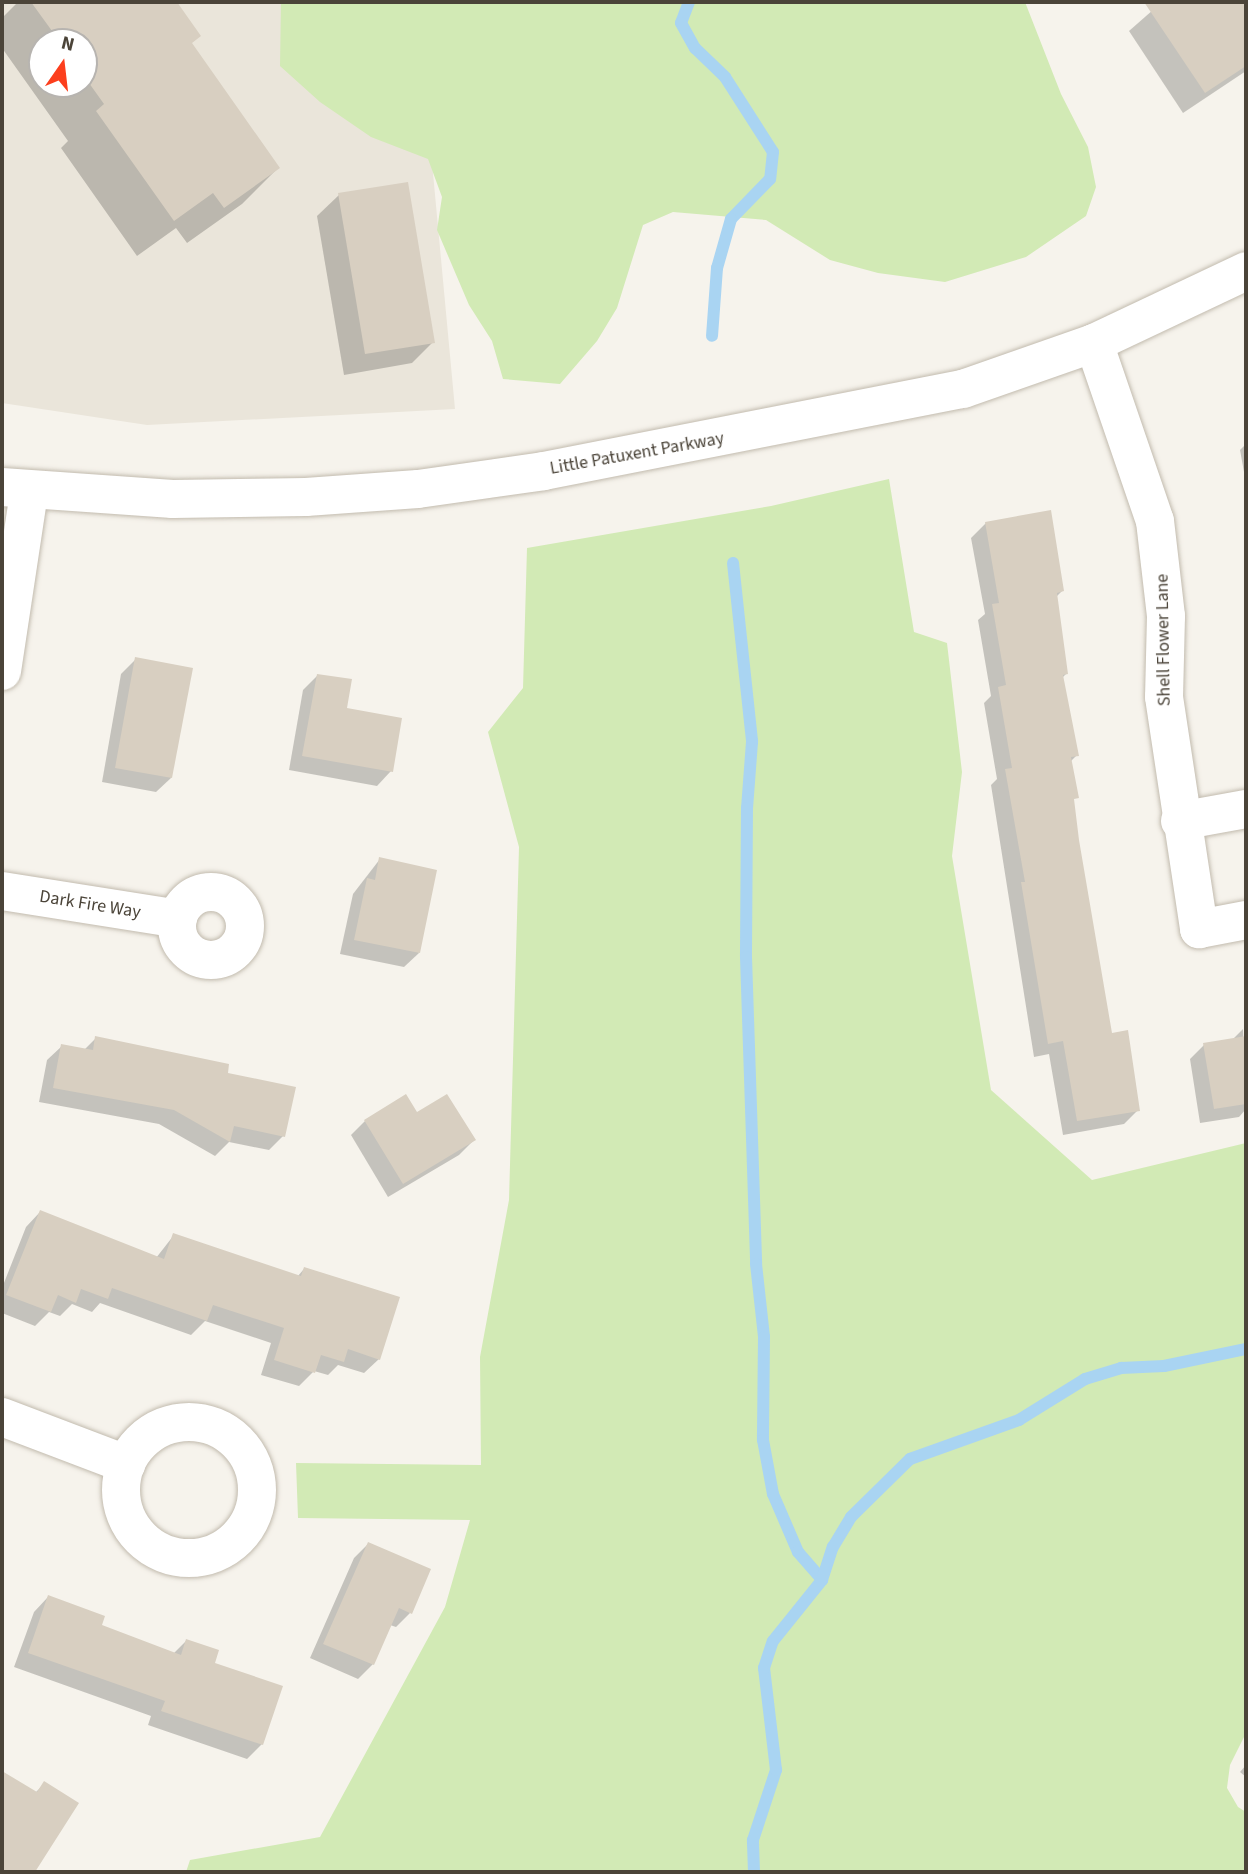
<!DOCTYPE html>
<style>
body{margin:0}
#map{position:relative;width:1248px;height:1874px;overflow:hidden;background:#f6f3ec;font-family:"Source Sans 3",sans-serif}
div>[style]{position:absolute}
.residential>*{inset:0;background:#eae5da}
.green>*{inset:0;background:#d2eab5}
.shadow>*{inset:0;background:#0003}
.stream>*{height:12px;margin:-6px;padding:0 6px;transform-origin:6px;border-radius:6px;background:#a9d4f2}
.building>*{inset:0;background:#d8cfc1}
.roads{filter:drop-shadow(0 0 2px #c2bbae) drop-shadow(0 0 2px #c2bbae)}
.minor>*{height:38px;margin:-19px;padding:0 19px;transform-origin:19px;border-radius:19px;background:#fff}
.minor>.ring{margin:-19px;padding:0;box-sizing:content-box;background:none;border:38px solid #fff;border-radius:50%}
span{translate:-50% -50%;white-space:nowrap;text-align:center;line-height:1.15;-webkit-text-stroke:5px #fff;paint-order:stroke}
.street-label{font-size:18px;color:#4b4439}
.frame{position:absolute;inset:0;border:4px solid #4b4439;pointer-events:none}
.north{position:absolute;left:28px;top:28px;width:70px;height:70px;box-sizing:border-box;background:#fff;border:2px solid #b7b4b0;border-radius:50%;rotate:14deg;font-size:19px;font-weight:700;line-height:28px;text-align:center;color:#4b4439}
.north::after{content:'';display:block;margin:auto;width:24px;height:32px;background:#fc3f1d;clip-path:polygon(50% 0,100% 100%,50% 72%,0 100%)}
</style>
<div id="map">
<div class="residential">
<i style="clip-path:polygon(evenodd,2px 2px,442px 2px,426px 98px,455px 409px,147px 425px,2px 403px,2px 2px,42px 42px,84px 42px,84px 84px,42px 84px,42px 42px)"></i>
</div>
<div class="green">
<i style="clip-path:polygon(281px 2px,1025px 2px,1061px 94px,1088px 147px,1096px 187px,1086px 216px,1026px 257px,945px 282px,878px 273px,830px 260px,766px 220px,673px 212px,643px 225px,617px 308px,597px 341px,560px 384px,503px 379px,492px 341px,469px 305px,437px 230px,442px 197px,428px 159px,371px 137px,320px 102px,280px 66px)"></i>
<i style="clip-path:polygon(889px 479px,914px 632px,947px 643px,962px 772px,952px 856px,991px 1090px,1092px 1180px,1246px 1143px,1246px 1733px,1230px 1765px,1227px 1788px,1238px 1807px,1246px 1812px,1246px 1872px,186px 1872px,190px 1860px,320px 1837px,445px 1607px,470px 1520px,298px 1518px,296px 1463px,481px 1465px,480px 1357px,509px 1200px,519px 847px,488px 732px,523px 688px,527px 548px,771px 506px)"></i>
</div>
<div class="shadow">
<i style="clip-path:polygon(evenodd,18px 2px,175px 2px,199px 36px,190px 44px,278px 168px,242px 204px,187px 243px,176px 228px,137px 256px,61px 148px,68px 141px,2px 48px,2px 18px,18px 2px,42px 42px,84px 42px,84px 84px,42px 84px,42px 42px)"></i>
<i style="clip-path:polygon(1162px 2px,1246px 2px,1246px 71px,1183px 113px,1129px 31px)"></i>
<i style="clip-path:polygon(339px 195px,433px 342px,412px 363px,344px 375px,317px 216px)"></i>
<i style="clip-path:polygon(1246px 444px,1246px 483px,1240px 450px)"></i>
<i style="clip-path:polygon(986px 523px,1062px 591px,1056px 597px,1066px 674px,1062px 678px,1077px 755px,1070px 762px,1077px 840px,1111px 1035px,1138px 1110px,1124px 1124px,1063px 1135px,1049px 1054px,1034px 1057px,991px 785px,997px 779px,984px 703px,991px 696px,978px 620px,985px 614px,971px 538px)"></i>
<i style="clip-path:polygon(136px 659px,171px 778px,156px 792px,102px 782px,121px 674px)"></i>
<i style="clip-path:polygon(318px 675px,391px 771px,377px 786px,289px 770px,303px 690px)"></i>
<i style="clip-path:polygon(380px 859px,419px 953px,404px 967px,340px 954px,353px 894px)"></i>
<i style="clip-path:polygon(1243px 1029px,1246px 1109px,1239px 1117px,1200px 1123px,1190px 1059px,1204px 1045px,1232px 1040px)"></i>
<i style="clip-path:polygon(96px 1038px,227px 1065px,226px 1074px,283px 1136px,269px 1150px,229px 1142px,215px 1156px,159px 1124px,39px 1102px,47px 1060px,62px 1046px,84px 1050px)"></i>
<i style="clip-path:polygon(417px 1114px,474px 1140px,459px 1155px,388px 1197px,351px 1135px,365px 1121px)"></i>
<i style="clip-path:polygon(40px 1212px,156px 1258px,174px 1235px,297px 1277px,304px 1269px,379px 1359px,364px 1373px,338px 1365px,328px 1375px,314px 1371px,299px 1386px,261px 1375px,271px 1343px,205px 1321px,191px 1335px,100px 1303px,92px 1312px,72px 1304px,60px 1316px,49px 1312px,35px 1326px,2px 1313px,2px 1288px,26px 1227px)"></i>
<i style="clip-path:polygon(368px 1544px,410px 1613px,396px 1627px,390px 1625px,373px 1664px,358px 1679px,310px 1658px,354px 1558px)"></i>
<i style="clip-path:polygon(48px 1597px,100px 1626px,173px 1654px,186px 1641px,213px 1664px,262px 1744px,247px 1759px,148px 1725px,151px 1716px,14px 1667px,34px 1612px)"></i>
<i style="clip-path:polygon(1246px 1765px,1246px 1777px,1240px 1772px)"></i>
<i style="clip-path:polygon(8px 1777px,35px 1793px,44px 1784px,77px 1804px,33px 1872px,2px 1872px,2px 1783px)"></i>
</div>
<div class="stream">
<i style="left:689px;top:2px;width:22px;rotate:111deg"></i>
<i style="left:681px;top:23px;width:29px;rotate:61deg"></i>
<i style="left:695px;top:48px;width:42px;rotate:44deg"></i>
<i style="left:725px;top:77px;width:89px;rotate:57.4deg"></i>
<i style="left:773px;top:152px;width:27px;rotate:96deg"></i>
<i style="left:770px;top:179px;width:56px;rotate:134.3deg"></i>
<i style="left:731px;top:219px;width:51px;rotate:105.9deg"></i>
<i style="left:717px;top:268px;width:68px;rotate:94.2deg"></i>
<i style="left:733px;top:563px;width:180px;rotate:83.9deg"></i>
<i style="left:752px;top:742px;width:66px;rotate:94.3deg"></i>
<i style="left:747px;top:808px;width:149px;rotate:90.4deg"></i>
<i style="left:746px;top:957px;width:307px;rotate:88.1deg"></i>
<i style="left:756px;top:1264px;width:73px;rotate:83.7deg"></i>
<i style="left:764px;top:1337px;width:103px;rotate:90.6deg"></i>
<i style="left:763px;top:1440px;width:55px;rotate:79.5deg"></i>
<i style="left:773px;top:1494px;width:63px;rotate:66.7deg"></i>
<i style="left:798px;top:1552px;width:37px;rotate:49deg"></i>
<i style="left:754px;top:1872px;width:32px;rotate:-92deg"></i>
<i style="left:753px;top:1840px;width:74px;rotate:-71.8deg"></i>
<i style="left:776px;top:1770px;width:103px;rotate:-96.7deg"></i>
<i style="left:764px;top:1668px;width:28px;rotate:-72deg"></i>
<i style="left:773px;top:1641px;width:78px;rotate:-51.2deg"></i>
<i style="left:822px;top:1580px;width:35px;rotate:-72deg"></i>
<i style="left:833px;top:1547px;width:35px;rotate:-59deg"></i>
<i style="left:851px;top:1517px;width:83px;rotate:-44.5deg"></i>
<i style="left:910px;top:1459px;width:116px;rotate:-19.7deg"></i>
<i style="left:1019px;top:1420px;width:78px;rotate:-31.8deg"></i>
<i style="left:1085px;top:1379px;width:38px;rotate:-17deg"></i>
<i style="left:1121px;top:1368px;width:43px;rotate:-2.7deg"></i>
<i style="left:1164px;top:1366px;width:84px;rotate:-11.7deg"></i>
</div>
<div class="building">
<i style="clip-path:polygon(31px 2px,177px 2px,201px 36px,192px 43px,280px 168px,224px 208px,213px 193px,174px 221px,96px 111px,104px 104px,84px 76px,84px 42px,60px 42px)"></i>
<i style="clip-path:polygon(1144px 2px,1246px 2px,1246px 66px,1205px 93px)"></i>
<i style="clip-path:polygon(408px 182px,435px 343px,365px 354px,338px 193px)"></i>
<i style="clip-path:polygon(1051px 510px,1064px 591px,1057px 593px,1068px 674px,1063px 675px,1079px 756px,1071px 757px,1079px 798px,1074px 799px,1079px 840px,1112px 1033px,1128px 1030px,1140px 1111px,1077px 1121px,1063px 1041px,1048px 1044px,1021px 882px,1025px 882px,1005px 769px,1012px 768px,998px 687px,1006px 685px,992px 604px,999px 603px,985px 522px)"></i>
<i style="clip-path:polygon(135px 657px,193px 668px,172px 778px,115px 768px)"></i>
<i style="clip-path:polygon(317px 674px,352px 679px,347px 708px,402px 718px,393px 772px,302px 756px)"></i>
<i style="clip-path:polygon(379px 857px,437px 870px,420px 953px,354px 940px,367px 878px,375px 880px)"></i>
<i style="clip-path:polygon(95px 1036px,229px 1064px,228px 1073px,296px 1087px,285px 1137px,234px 1126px,230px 1142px,174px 1110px,53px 1088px,61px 1044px,93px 1050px)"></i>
<i style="clip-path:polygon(1246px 1036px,1246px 1104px,1214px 1109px,1203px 1043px)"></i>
<i style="clip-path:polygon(406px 1094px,417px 1112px,447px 1094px,476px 1140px,403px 1184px,364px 1120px)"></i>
<i style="clip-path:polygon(40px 1210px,164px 1259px,173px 1233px,301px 1276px,304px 1267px,400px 1297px,380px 1360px,348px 1349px,344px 1362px,321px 1355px,315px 1373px,274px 1360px,284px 1328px,213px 1305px,207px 1321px,112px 1288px,108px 1299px,81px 1289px,76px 1303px,58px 1295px,51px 1312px,6px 1295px)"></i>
<i style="clip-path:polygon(368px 1542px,431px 1569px,412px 1614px,399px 1608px,374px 1665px,323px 1644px)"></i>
<i style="clip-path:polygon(48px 1595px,105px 1616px,102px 1625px,181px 1655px,186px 1639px,219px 1650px,215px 1663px,283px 1686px,263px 1745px,161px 1711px,165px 1701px,28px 1653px)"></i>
<i style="clip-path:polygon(2px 1771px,37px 1792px,44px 1781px,79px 1803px,35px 1872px,2px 1872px)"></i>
</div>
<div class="roads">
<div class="minor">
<i style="left:1094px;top:343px;width:188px;rotate:71.1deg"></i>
<i style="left:1155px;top:521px;width:96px;rotate:83.4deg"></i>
<i style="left:1166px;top:616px;width:81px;rotate:91.4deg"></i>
<i style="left:1164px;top:697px;width:235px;rotate:81.4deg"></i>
<i style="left:1199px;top:929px;width:48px;rotate:-10.8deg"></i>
<i style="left:2px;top:487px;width:171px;rotate:4deg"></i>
<i style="left:173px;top:499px;width:133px;rotate:-0.9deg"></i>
<i style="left:306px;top:497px;width:112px;rotate:-4.1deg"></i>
<i style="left:418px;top:489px;width:127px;rotate:-8.1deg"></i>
<i style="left:544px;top:471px;width:427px;rotate:-11.1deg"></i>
<i style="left:963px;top:389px;width:139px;rotate:-19.3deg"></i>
<i style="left:1094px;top:343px;width:168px;rotate:-25.3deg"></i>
<i style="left:2px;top:671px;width:181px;rotate:-81.4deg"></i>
<i style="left:1180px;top:821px;width:67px;rotate:-10.3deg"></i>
<i style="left:2px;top:891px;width:178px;rotate:9deg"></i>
<i class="ring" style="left:177px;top:892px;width:30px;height:30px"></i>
<i style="left:2px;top:1417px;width:133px;rotate:20.8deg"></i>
<i class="ring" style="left:121px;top:1422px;width:98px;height:98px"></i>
</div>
</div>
<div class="street-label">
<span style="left:637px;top:454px;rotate:-10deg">Little Patuxent Parkway</span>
<span style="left:1164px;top:640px;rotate:-91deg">Shell Flower Lane</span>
<span style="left:90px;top:905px;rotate:9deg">Dark Fire Way</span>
</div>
<div class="frame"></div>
<div class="north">N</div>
</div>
